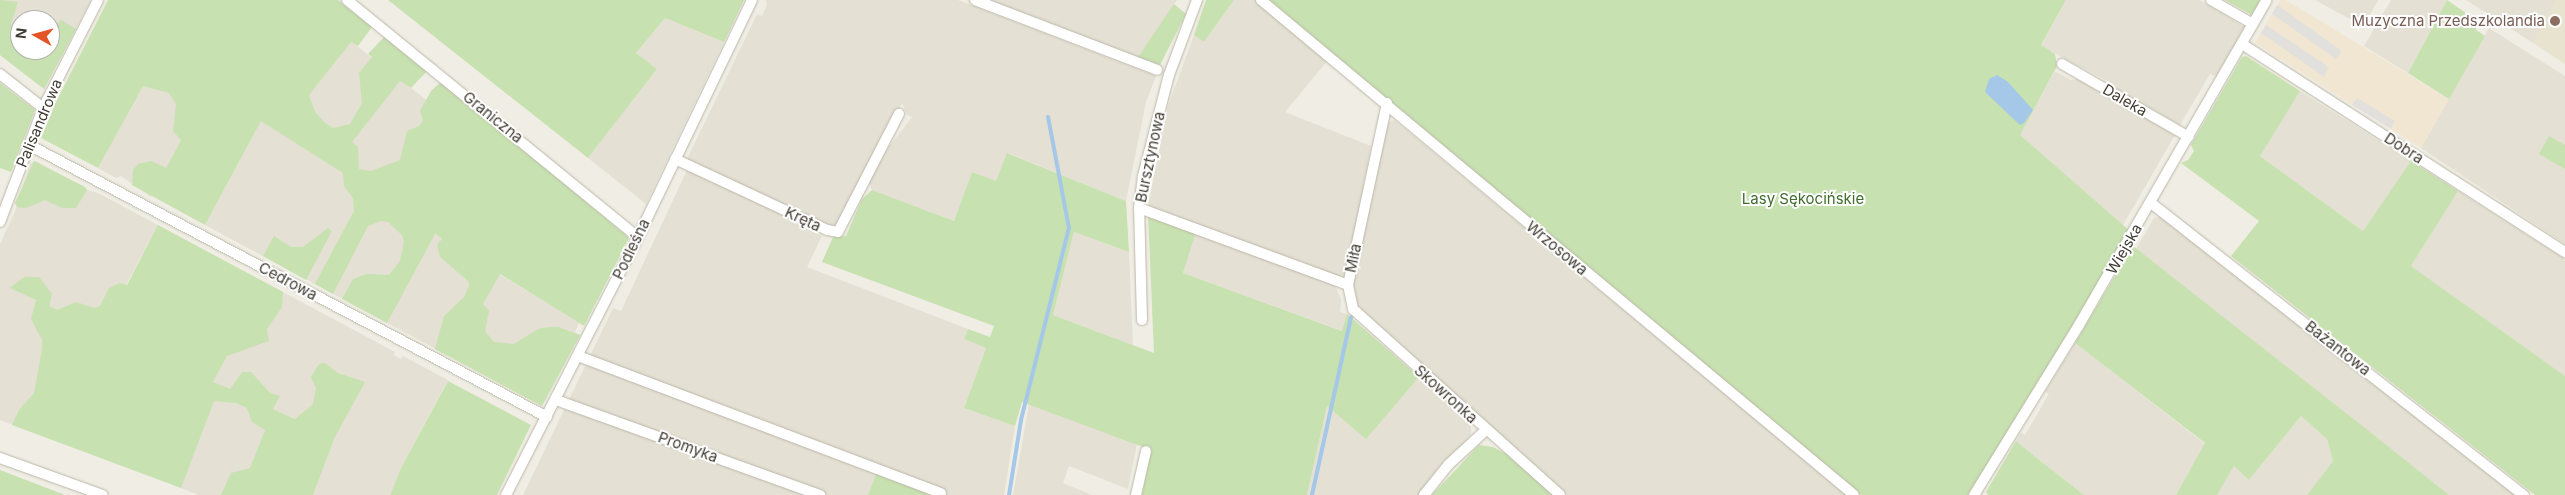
<!DOCTYPE html>
<meta charset="utf-8">
<style>
body{margin:0}
#map{position:relative;width:2565px;height:495px;overflow:hidden;background:#f0eee4;font-family:Inter,sans-serif}
div>[style]{position:absolute}
.residential>*{inset:0;background:#e4e0d3}
.commercial>*{inset:0;background:#f1e6d1}
.education>*{inset:0;background:#e8e3cf}
.green>*{inset:0;background:#c7e1b0}
.parking>*{inset:0;background:#e1e0dc}
.water>*{inset:0;background:#a5c7e8}
.stream>*{height:4px;margin:-2px;padding:0 2px;transform-origin:2px;border-radius:2px;background:#a5c7e8}
.roads{filter:drop-shadow(0 0 1px #bbb6a8) drop-shadow(0 0 1px #bbb6a8)}
.minor>*{height:10px;margin:-5px;padding:0 5px;transform-origin:5px;border-radius:5px;background:#fff}
.dots>*{width:14px;height:14px;translate:-50% -50%;box-sizing:border-box;border:2px solid #fff;border-radius:50%}
span{translate:-50% -50%;white-space:nowrap;text-align:center;line-height:1.15;-webkit-text-stroke:4px #fff;paint-order:stroke}
.education-label{font-size:15px;color:#785e54}
.right{translate:-100% -50%;text-align:right}
.street-label{font-size:15px;color:#423e35}
.park-label{font-size:15px;color:#416d2e}
.north{position:absolute;left:10px;top:10px;width:50px;height:50px;box-sizing:border-box;background:#fff;border:1px solid #b3b2ae;border-radius:50%;rotate:277deg;font-size:14px;font-weight:700;line-height:20px;text-align:center;color:#423e35}
.north::after{content:'';display:block;margin:auto;width:18px;height:22px;background:#e55427;clip-path:polygon(50% 0,100% 100%,50% 72%,0 100%)}
</style>
<div id="map">
<div class="residential">
<i style="clip-path:polygon(evenodd,0 0,91px 0,44px 89px,0 55px,0 0,20px 20px,50px 20px,50px 50px,20px 50px,20px 20px)"></i>
<i style="clip-path:polygon(766px 0,958px 0,1156px 76px,1146px 102px,1126px 201px,1008px 153px,996px 182px,972px 172px,954px 221px,872px 190px,869px 182px,882px 156px,912px 117px,907px 115px,902px 103px,838px 228px,832px 230px,686px 161px,757px 14px,762px 16px,767px 5px)"></i>
<i style="clip-path:polygon(989px 0,1177px 0,1138px 57px)"></i>
<i style="clip-path:polygon(1234px 0,1256px 0,1328px 60px,1285px 112px,1371px 146px,1347px 274px,1337px 277px,1148px 206px,1168px 106px,1194px 35px,1204px 42px)"></i>
<i style="clip-path:polygon(2066px 0,2200px 0,2246px 28px,2216px 76px,2210px 74px,2180px 125px,2115px 88px,2115px 85px,2041px 46px)"></i>
<i style="clip-path:polygon(2315px 0,2378px 0,2365px 24px,2361px 25px)"></i>
<i style="clip-path:polygon(2391px 0,2447px 0,2408px 73px,2364px 46px)"></i>
<i style="clip-path:polygon(2466px 0,2556px 0,2533px 43px)"></i>
<i style="clip-path:polygon(304px 5px,451px 119px,434px 234px,579px 323px,575px 332px,580px 335px,542px 406px,205px 225px,261px 121px)"></i>
<i style="clip-path:polygon(665px 18px,724px 42px,646px 204px,588px 158px,657px 69px,636px 53px)"></i>
<i style="clip-path:polygon(2489px 28px,2565px 76px,2565px 244px,2421px 148px)"></i>
<i style="clip-path:polygon(160px 53px,209px 86px,151px 197px,121px 176px,116px 178px,98px 168px)"></i>
<i style="clip-path:polygon(2055px 71px,2071px 80px,2077px 79px,2175px 135px,2123px 225px,2019px 135px)"></i>
<i style="clip-path:polygon(2300px 91px,2411px 161px,2363px 231px,2259px 155px)"></i>
<i style="clip-path:polygon(1394px 120px,1848px 495px,1568px 495px,1357px 306px,1351px 292px,1388px 123px)"></i>
<i style="clip-path:polygon(36px 161px,87px 190px,98px 193px,158px 225px,102px 330px,59px 442px,0 420px,0 244px,15px 211px,30px 164px)"></i>
<i style="clip-path:polygon(688px 168px,784px 214px,783px 217px,822px 236px,807px 267px,968px 329px,964px 339px,986px 348px,964px 408px,1015px 426px,1004px 495px,933px 495px,876px 474px,868px 495px,523px 495px,613px 308px,621px 311px)"></i>
<i style="clip-path:polygon(2458px 191px,2565px 259px,2565px 376px,2411px 266px)"></i>
<i style="clip-path:polygon(2162px 216px,2516px 495px,2449px 495px,2136px 249px,2154px 218px)"></i>
<i style="clip-path:polygon(1074px 232px,1129px 252px,1133px 345px,1053px 315px)"></i>
<i style="clip-path:polygon(1196px 232px,1335px 285px,1341px 299px,1340px 312px,1347px 314px,1343px 331px,1183px 273px)"></i>
<i style="clip-path:polygon(266px 283px,395px 352px,394px 355px,401px 359px,403px 356px,448px 380px,401px 468px,390px 495px,313px 495px,335px 437px,273px 409px,240px 495px,199px 495px,173px 485px,213px 382px)"></i>
<i style="clip-path:polygon(2075px 343px,2205px 444px,2176px 495px,2084px 495px,2016px 441px,2021px 433px,2025px 435px,2046px 399px,2049px 394px,2045px 392px)"></i>
<i style="clip-path:polygon(1419px 377px,1471px 422px,1471px 435px,1420px 495px,1307px 495px,1327px 406px,1366px 438px)"></i>
<i style="clip-path:polygon(1029px 404px,1137px 444px,1128px 489px,1069px 466px,1063px 483px,1092px 495px,1013px 495px)"></i>
<i style="clip-path:polygon(2301px 416px,2327px 439px,2333px 461px,2307px 495px,2217px 495px,2234px 466px,2250px 479px)"></i>
</div>
<div class="commercial">
<i style="clip-path:polygon(2280px 0,2286px 0,2449px 99px,2421px 148px,2255px 43px)"></i>
</div>
<div class="education">
<i style="clip-path:polygon(2556px 0,2565px 0,2565px 64px,2533px 43px)"></i>
</div>
<div class="green">
<i style="clip-path:polygon(0 0,18px 2px,11px 24px,13px 37px,20px 40px,20px 50px,50px 50px,50px 31px,61px 20px,76px 29px,44px 89px,0 55px)"></i>
<i style="clip-path:polygon(108px 0,338px 0,372px 27px,358px 46px,351px 42px,309px 95px,315px 112px,325px 123px,333px 128px,350px 124px,362px 103px,359px 73px,372px 57px,368px 54px,385px 36px,428px 70px,411px 88px,400px 81px,352px 142px,358px 147px,359px 169px,371px 171px,400px 160px,407px 131px,419px 126px,423px 121px,420px 111px,431px 91px,442px 81px,629px 238px,584px 326px,500px 274px,483px 304px,489px 311px,485px 331px,494px 342px,514px 344px,538px 329px,548px 327px,558px 327px,580px 335px,542px 406px,435px 349px,444px 316px,464px 297px,469px 286px,468px 281px,440px 257px,437px 245px,442px 239px,435px 234px,387px 323px,342px 299px,353px 279px,367px 274px,389px 275px,400px 261px,404px 241px,402px 235px,388px 222px,381px 221px,368px 226px,333px 294px,315px 284px,354px 211px,353px 198px,344px 186px,343px 173px,261px 121px,205px 225px,132px 185px,133px 170px,138px 164px,151px 161px,166px 168px,181px 140px,173px 131px,176px 104px,169px 93px,143px 86px,98px 168px,41px 138px,55px 104px)"></i>
<i style="clip-path:polygon(388px 0,744px 0,724px 42px,665px 18px,636px 53px,657px 69px,588px 158px)"></i>
<i style="clip-path:polygon(1206px 0,1234px 0,1204px 42px,1194px 35px)"></i>
<i style="clip-path:polygon(1266px 0,2066px 0,2041px 45px,2055px 54px,2057px 66px,2020px 135px,2130px 231px,1969px 495px,1861px 495px)"></i>
<i style="clip-path:polygon(2225px 0,2261px 0,2252px 15px)"></i>
<i style="clip-path:polygon(2447px 0,2476px 20px,2476px 30px,2485px 36px,2449px 99px,2408px 73px)"></i>
<i style="clip-path:polygon(1174px 4px,1186px 14px,1160px 65px,1138px 57px)"></i>
<i style="clip-path:polygon(2246px 56px,2300px 91px,2260px 156px,2363px 231px,2411px 161px,2458px 191px,2411px 266px,2565px 376px,2565px 495px,2535px 495px,2231px 256px,2259px 221px,2181px 163px,2188px 160px,2194px 151px,2191px 145px,2242px 57px)"></i>
<i style="clip-path:polygon(0 83px,35px 110px,11px 172px,0 168px)"></i>
<i style="clip-path:polygon(2549px 136px,2565px 145px,2565px 169px,2539px 154px)"></i>
<i style="clip-path:polygon(1007px 153px,1126px 201px,1129px 252px,1074px 232px,1053px 315px,1154px 353px,1148px 215px,1196px 232px,1183px 273px,1342px 331px,1347px 314px,1419px 377px,1366px 439px,1327px 406px,1307px 495px,1142px 495px,1151px 450px,1022px 402px,1015px 426px,964px 408px,986px 348px,964px 339px,968px 329px,990px 337px,994px 326px,822px 262px,833px 237px,846px 236px,862px 199px,872px 190px,954px 221px,972px 172px,996px 181px)"></i>
<i style="clip-path:polygon(34px 161px,85px 187px,87px 190px,76px 208px,62px 208px,45px 200px,26px 208px,17px 207px,15px 203px)"></i>
<i style="clip-path:polygon(158px 225px,283px 292px,282px 307px,267px 329px,269px 341px,227px 356px,213px 382px,230px 389px,242px 372px,251px 372px,270px 393px,280px 396px,273px 409px,295px 419px,313px 404px,316px 388px,311px 377px,319px 364px,325px 363px,338px 373px,365px 382px,335px 437px,313px 495px,221px 495px,231px 473px,250px 468px,265px 430px,252px 422px,247px 408px,236px 403px,214px 401px,181px 488px,12px 425px,19px 410px,34px 393px,42px 349px,42px 340px,31px 319px,36px 300px,10px 288px,24px 277px,39px 277px,52px 294px,49px 306px,57px 310px,76px 302px,94px 308px,100px 306px,109px 288px,120px 283px,127px 285px)"></i>
<i style="clip-path:polygon(328px 228px,332px 231px,306px 280px,263px 256px,274px 236px,291px 247px,303px 247px)"></i>
<i style="clip-path:polygon(2133px 246px,2370px 432px,2449px 495px,2307px 495px,2333px 461px,2327px 439px,2301px 416px,2249px 480px,2234px 466px,2217px 495px,2176px 495px,2205px 443px,2075px 343px)"></i>
<i style="clip-path:polygon(448px 381px,531px 425px,497px 495px,390px 495px,401px 468px)"></i>
<i style="clip-path:polygon(2016px 441px,2042px 462px,2084px 495px,1988px 495px,1986px 492px)"></i>
<i style="clip-path:polygon(1479px 445px,1493px 447px,1506px 454px,1555px 495px,1432px 495px)"></i>
<i style="clip-path:polygon(0 470px,65px 495px,0 495px)"></i>
<i style="clip-path:polygon(876px 474px,933px 495px,868px 495px)"></i>
</div>
<div class="parking">
<i style="clip-path:polygon(2277px 5px,2342px 51px,2336px 59px,2272px 14px)"></i>
<i style="clip-path:polygon(2266px 25px,2329px 67px,2324px 77px,2261px 33px)"></i>
<i style="clip-path:polygon(2357px 98px,2395px 121px,2391px 129px,2352px 105px)"></i>
</div>
<div class="water">
<i style="clip-path:polygon(1997px 75px,2008px 82px,2033px 110px,2024px 123px,2020px 125px,1985px 92px,1989px 79px)"></i>
</div>
<div class="stream">
<i style="left:1009px;top:495px;width:76px;rotate:-80.9deg"></i>
<i style="left:1021px;top:420px;width:198px;rotate:-76deg"></i>
<i style="left:1069px;top:228px;width:113px;rotate:-100.7deg"></i>
<i style="left:1312px;top:495px;width:182px;rotate:-77.6deg"></i>
</div>
<div class="roads">
<div class="minor">
<i style="left:347px;top:0;width:375px;rotate:39.2deg"></i>
<i style="left:975px;top:0;width:195px;rotate:21deg"></i>
<i style="left:1261px;top:0;width:772px;rotate:39.85deg"></i>
<i style="left:2211px;top:0;width:48px;rotate:29.7deg"></i>
<i style="left:2242px;top:44px;width:384px;rotate:32.8deg"></i>
<i style="left:2062px;top:64px;width:146px;rotate:29.9deg"></i>
<i style="left:0;top:74px;width:55px;rotate:38.3deg"></i>
<i style="left:1387px;top:103px;width:186px;rotate:102.1deg"></i>
<i style="left:1348px;top:285px;width:25px;rotate:78deg"></i>
<i style="left:1353px;top:309px;width:278px;rotate:41.9deg"></i>
<i style="left:29px;top:145px;width:585px;rotate:27.7deg"></i>
<i style="left:675px;top:159px;width:168px;rotate:25deg"></i>
<i style="left:827px;top:230px;width:11px;rotate:10deg"></i>
<i style="left:838px;top:232px;width:133px;rotate:-62.7deg"></i>
<i style="left:2151px;top:203px;width:474px;rotate:38.1deg"></i>
<i style="left:1139px;top:208px;width:223px;rotate:20.2deg"></i>
<i style="left:0;top:222px;width:122px;rotate:-69.3deg"></i>
<i style="left:43px;top:108px;width:121px;rotate:-63deg"></i>
<i style="left:1142px;top:320px;width:112px;rotate:-91.5deg"></i>
<i style="left:1139px;top:208px;width:32px;rotate:-83deg"></i>
<i style="left:1143px;top:176px;width:104px;rotate:-75.6deg"></i>
<i style="left:1169px;top:75px;width:80px;rotate:-69.5deg"></i>
<i style="left:578px;top:356px;width:388px;rotate:20.7deg"></i>
<i style="left:556px;top:400px;width:281px;rotate:19.8deg"></i>
<i style="left:0;top:458px;width:109px;rotate:19.8deg"></i>
<i style="left:506px;top:495px;width:290px;rotate:-62.9deg"></i>
<i style="left:638px;top:237px;width:263px;rotate:-64.3deg"></i>
<i style="left:1136px;top:495px;width:45px;rotate:-77.2deg"></i>
<i style="left:1424px;top:495px;width:38px;rotate:-51deg"></i>
<i style="left:1448px;top:465px;width:52px;rotate:-42.6deg"></i>
<i style="left:1974px;top:495px;width:200px;rotate:-58.3deg"></i>
<i style="left:2079px;top:325px;width:375px;rotate:-60deg"></i>
</div>
</div>
<div class="dots">
<i style="left:2555px;top:21px;background:#8d6e63"></i>
</div>
<div class="education-label">
<span class="right" style="left:2545px;top:21px">Muzyczna Przedszkolandia</span>
</div>
<div class="street-label">
<span style="left:2125px;top:100px;rotate:30deg">Daleka</span>
<span style="left:493px;top:117px;rotate:39deg">Graniczna</span>
<span style="left:39px;top:123px;rotate:-67deg">Palisandrowa</span>
<span style="left:2404px;top:148px;rotate:33deg">Dobra</span>
<span style="left:1150px;top:157px;rotate:-78deg">Bursztynowa</span>
<span style="left:803px;top:219px;rotate:25deg">Kręta</span>
<span style="left:1557px;top:248px;rotate:40deg">Wrzosowa</span>
<span style="left:631px;top:249px;rotate:-64deg">Podleśna</span>
<span style="left:2124px;top:249px;rotate:-60deg">Wiejska</span>
<span style="left:1353px;top:258px;rotate:-78deg">Miła</span>
<span style="left:288px;top:281px;rotate:28deg">Cedrowa</span>
<span style="left:2338px;top:348px;rotate:38deg">Bażantowa</span>
<span style="left:1446px;top:394px;rotate:42deg">Skowronka</span>
<span style="left:688px;top:447px;rotate:20deg">Promyka</span>
</div>
<div class="park-label">
<span style="left:1803px;top:199px">Lasy Sękocińskie</span>
</div>
<div class="north">N</div>
</div>
